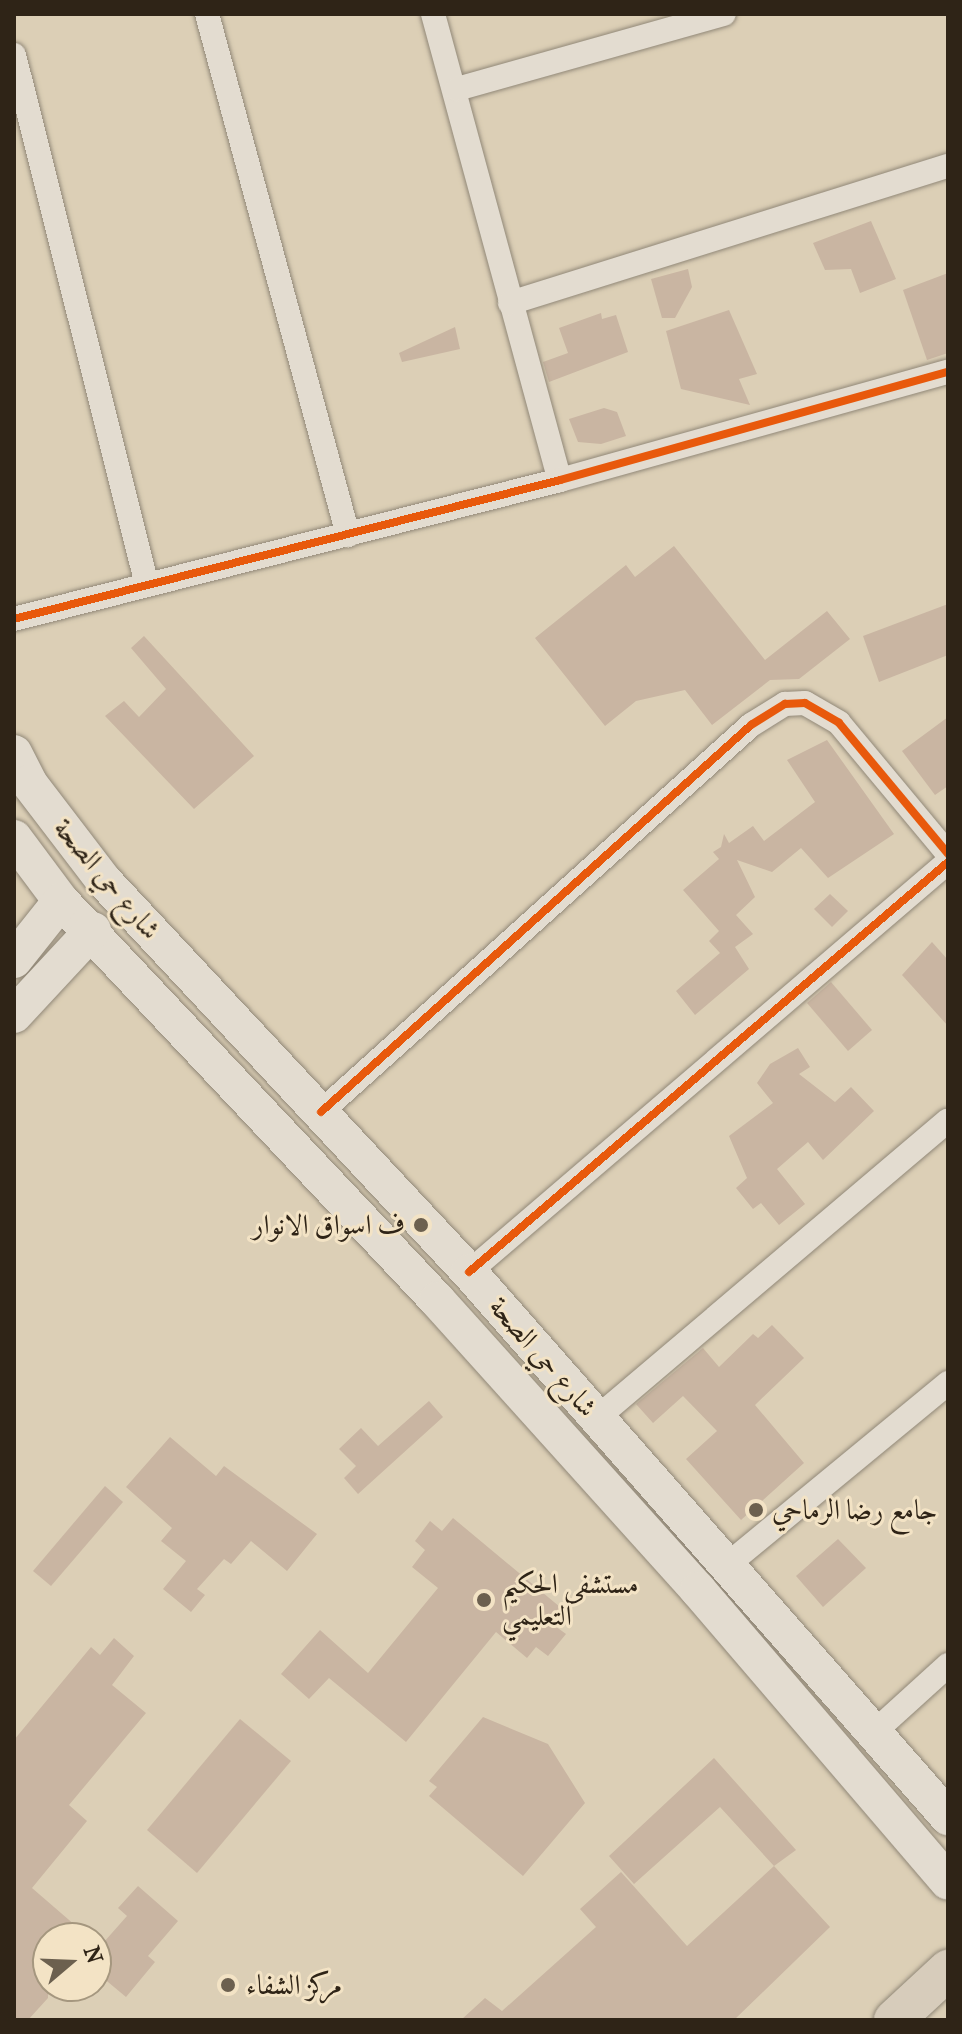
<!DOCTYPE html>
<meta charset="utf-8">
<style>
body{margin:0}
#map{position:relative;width:962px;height:2034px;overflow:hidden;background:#dccfb6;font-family:"IM FELL French Canon",Amiri,serif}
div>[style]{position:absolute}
.building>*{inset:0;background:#c9b5a2}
.roads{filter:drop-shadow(0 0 2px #918878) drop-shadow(0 0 2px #918878)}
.street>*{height:24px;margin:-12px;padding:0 12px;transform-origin:12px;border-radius:12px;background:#e3dcd0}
.secondary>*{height:36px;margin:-18px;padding:0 18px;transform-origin:18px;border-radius:18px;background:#e3dcd0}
.primary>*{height:40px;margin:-20px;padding:0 20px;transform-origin:20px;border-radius:20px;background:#d7ccbb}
.cycleway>*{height:8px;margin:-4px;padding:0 4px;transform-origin:4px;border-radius:4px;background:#e8590c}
.dots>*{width:22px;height:22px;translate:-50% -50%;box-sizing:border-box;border:4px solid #f3e3c5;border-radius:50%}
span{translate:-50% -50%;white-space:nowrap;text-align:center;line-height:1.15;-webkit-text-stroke:6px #f3e3c5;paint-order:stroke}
.street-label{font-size:28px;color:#2f2417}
.poi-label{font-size:28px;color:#2f2417}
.right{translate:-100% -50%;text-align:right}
.left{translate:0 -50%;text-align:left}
.frame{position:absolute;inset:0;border:16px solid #2f2417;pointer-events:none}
.north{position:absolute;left:32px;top:1922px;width:80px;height:80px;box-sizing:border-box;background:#f3e3c5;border:2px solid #a5977f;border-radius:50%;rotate:71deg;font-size:22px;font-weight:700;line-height:32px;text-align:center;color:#2f2417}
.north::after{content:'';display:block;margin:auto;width:28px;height:36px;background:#6c604f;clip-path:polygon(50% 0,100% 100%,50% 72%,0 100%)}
</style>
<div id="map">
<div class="building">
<i style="clip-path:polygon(871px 221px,896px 279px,860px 293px,851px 269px,825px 270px,813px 243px)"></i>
<i style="clip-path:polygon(688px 269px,692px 287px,675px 318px,662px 318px,651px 279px)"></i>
<i style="clip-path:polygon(948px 273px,948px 353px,927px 360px,903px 290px)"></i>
<i style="clip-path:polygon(729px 310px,757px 374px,739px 379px,750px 405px,681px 389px,666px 331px)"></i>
<i style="clip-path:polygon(601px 313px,602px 319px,616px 315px,628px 352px,549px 382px,543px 362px,568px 353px,559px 328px)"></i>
<i style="clip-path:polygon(455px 327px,460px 349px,402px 362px,399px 353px)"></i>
<i style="clip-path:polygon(604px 408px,617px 412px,626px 436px,601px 444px,578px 442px,569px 419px)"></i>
<i style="clip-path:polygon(674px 546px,765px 660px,827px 611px,850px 639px,799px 679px,770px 680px,712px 725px,685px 690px,636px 701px,605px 726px,535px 638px,626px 565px,635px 577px)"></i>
<i style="clip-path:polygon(948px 604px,948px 655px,879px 682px,863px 636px)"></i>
<i style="clip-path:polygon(144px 636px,254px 756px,194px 809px,105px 716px,124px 701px,139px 717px,166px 689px,131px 648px)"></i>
<i style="clip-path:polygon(948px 717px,948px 786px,935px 795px,902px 751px)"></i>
<i style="clip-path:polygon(827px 740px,894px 834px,828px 878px,801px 848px,772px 872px,737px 860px,755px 897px,736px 915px,753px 934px,735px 947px,749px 969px,695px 1015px,676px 991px,720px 953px,709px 941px,719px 931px,683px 890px,719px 859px,713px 852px,721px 847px,724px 834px,729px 843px,753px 826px,764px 841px,815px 802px,787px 760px)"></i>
<i style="clip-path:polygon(830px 894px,848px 911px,832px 927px,814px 909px)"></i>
<i style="clip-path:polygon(932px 942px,948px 960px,948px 1026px,902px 975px)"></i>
<i style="clip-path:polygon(831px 982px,872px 1030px,848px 1051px,807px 1003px)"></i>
<i style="clip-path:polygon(798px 1048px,810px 1067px,799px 1074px,835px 1102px,851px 1087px,874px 1111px,823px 1160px,808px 1142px,777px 1169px,805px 1204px,779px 1225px,761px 1203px,753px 1209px,736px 1188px,747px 1178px,729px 1136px,773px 1103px,757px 1083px,770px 1064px)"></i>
<i style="clip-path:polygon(772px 1325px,804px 1358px,755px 1405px,804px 1463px,741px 1520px,686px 1459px,717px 1431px,683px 1396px,653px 1423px,636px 1404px,703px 1348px,719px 1367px,753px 1334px,758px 1338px)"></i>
<i style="clip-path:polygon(429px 1401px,443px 1417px,358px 1494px,344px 1478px,356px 1466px,339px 1449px,361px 1428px,378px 1446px)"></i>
<i style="clip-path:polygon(170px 1437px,216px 1476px,224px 1466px,317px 1534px,287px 1571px,251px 1541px,231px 1564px,224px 1559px,197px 1589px,205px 1595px,191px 1612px,163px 1589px,186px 1561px,161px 1541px,172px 1528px,126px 1487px)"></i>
<i style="clip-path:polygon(105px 1486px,123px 1502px,51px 1586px,33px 1571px)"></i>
<i style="clip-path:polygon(453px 1518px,566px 1612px,555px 1626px,566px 1634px,548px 1656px,536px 1647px,527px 1658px,496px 1632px,406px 1742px,329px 1678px,309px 1699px,281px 1674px,320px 1630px,368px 1673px,438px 1588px,412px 1567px,425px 1550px,415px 1541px,430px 1521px,442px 1531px)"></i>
<i style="clip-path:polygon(838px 1539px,866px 1568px,823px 1607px,796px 1576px)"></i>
<i style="clip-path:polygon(114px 1638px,134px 1656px,112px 1685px,146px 1713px,69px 1805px,87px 1821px,32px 1888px,76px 1926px,67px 1938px,48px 1938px,48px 1998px,28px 2020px,14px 2020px,14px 1740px,91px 1647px,100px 1655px)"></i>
<i style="clip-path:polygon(483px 1717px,548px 1744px,585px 1803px,523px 1876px,429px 1796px,437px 1787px,429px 1781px)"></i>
<i style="clip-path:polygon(240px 1719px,291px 1761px,197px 1873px,147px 1830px)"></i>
<i style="clip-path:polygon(714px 1758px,796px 1850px,774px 1866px,720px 1807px,634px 1884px,609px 1856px)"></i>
<i style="clip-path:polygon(774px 1866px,830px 1927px,734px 2020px,461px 2020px,485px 1998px,502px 2011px,596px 1927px,580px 1909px,621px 1872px,687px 1946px)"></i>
<i style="clip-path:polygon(138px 1886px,178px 1921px,148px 1956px,155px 1962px,126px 1997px,96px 1972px,96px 1951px,127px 1916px,118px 1908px)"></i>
</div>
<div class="roads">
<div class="street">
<i style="left:207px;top:14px;width:540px;rotate:74.86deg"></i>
<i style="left:433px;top:14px;width:483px;rotate:74.8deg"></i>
<i style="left:14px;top:55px;width:546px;rotate:75.91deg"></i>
<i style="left:457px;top:89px;width:277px;rotate:-15.7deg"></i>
<i style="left:510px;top:303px;width:459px;rotate:-17.4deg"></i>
<i style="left:14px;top:619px;width:563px;rotate:-14.28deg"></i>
<i style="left:560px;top:480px;width:403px;rotate:-15.6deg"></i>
<i style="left:321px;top:1112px;width:579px;rotate:-41.99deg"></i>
<i style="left:751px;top:725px;width:40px;rotate:-32deg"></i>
<i style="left:785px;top:704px;width:20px;rotate:-3deg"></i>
<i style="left:805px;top:703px;width:39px;rotate:30deg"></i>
<i style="left:839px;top:723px;width:170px;rotate:50.2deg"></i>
<i style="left:469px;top:1272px;width:631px;rotate:-40.56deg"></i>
<i style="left:597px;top:1418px;width:460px;rotate:-40.3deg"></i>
<i style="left:726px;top:1566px;width:288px;rotate:-39.5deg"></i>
<i style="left:872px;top:1734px;width:103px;rotate:-42.2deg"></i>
</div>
<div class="secondary">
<i style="left:14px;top:753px;width:34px;rotate:63deg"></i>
<i style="left:29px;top:783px;width:123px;rotate:52.6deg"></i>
<i style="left:104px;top:881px;width:535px;rotate:46.97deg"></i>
<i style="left:469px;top:1272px;width:726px;rotate:48.69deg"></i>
<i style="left:14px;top:838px;width:79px;rotate:53.3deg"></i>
<i style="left:61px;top:901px;width:548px;rotate:46.7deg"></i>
<i style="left:437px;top:1300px;width:390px;rotate:48deg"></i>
<i style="left:698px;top:1590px;width:384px;rotate:49.4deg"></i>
<i style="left:14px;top:960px;width:75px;rotate:-51.5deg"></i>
<i style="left:14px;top:1015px;width:116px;rotate:-47.1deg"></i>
</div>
<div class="primary">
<i style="left:894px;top:2020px;width:74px;rotate:-42.8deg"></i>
</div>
</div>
<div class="cycleway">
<i style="left:14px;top:619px;width:563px;rotate:-14.28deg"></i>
<i style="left:560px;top:480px;width:403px;rotate:-15.6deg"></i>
<i style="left:321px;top:1112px;width:579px;rotate:-41.99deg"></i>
<i style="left:751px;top:725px;width:40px;rotate:-32deg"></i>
<i style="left:785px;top:704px;width:20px;rotate:-3deg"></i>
<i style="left:805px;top:703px;width:39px;rotate:30deg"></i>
<i style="left:839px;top:723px;width:170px;rotate:50.2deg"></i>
<i style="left:469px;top:1272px;width:631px;rotate:-40.56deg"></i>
</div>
<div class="dots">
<i style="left:421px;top:1225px;background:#6c604f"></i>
<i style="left:756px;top:1510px;background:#6c604f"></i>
<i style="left:484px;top:1600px;background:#6c604f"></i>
<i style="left:228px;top:1985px;background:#6c604f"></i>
</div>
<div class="street-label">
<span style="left:107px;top:879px;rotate:50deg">شارع حي الصحة</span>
<span style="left:543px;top:1357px;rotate:49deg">شارع حي الصحة</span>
</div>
<div class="poi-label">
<span class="right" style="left:405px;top:1225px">ف اسواق الانوار</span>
<span class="left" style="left:772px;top:1510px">جامع رضا الرماحي</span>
<span class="left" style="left:502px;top:1600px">مستشفى الحكيم<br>التعليمي</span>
<span class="left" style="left:246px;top:1985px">مركز الشفاء</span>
</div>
<div class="frame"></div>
<div class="north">N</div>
</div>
